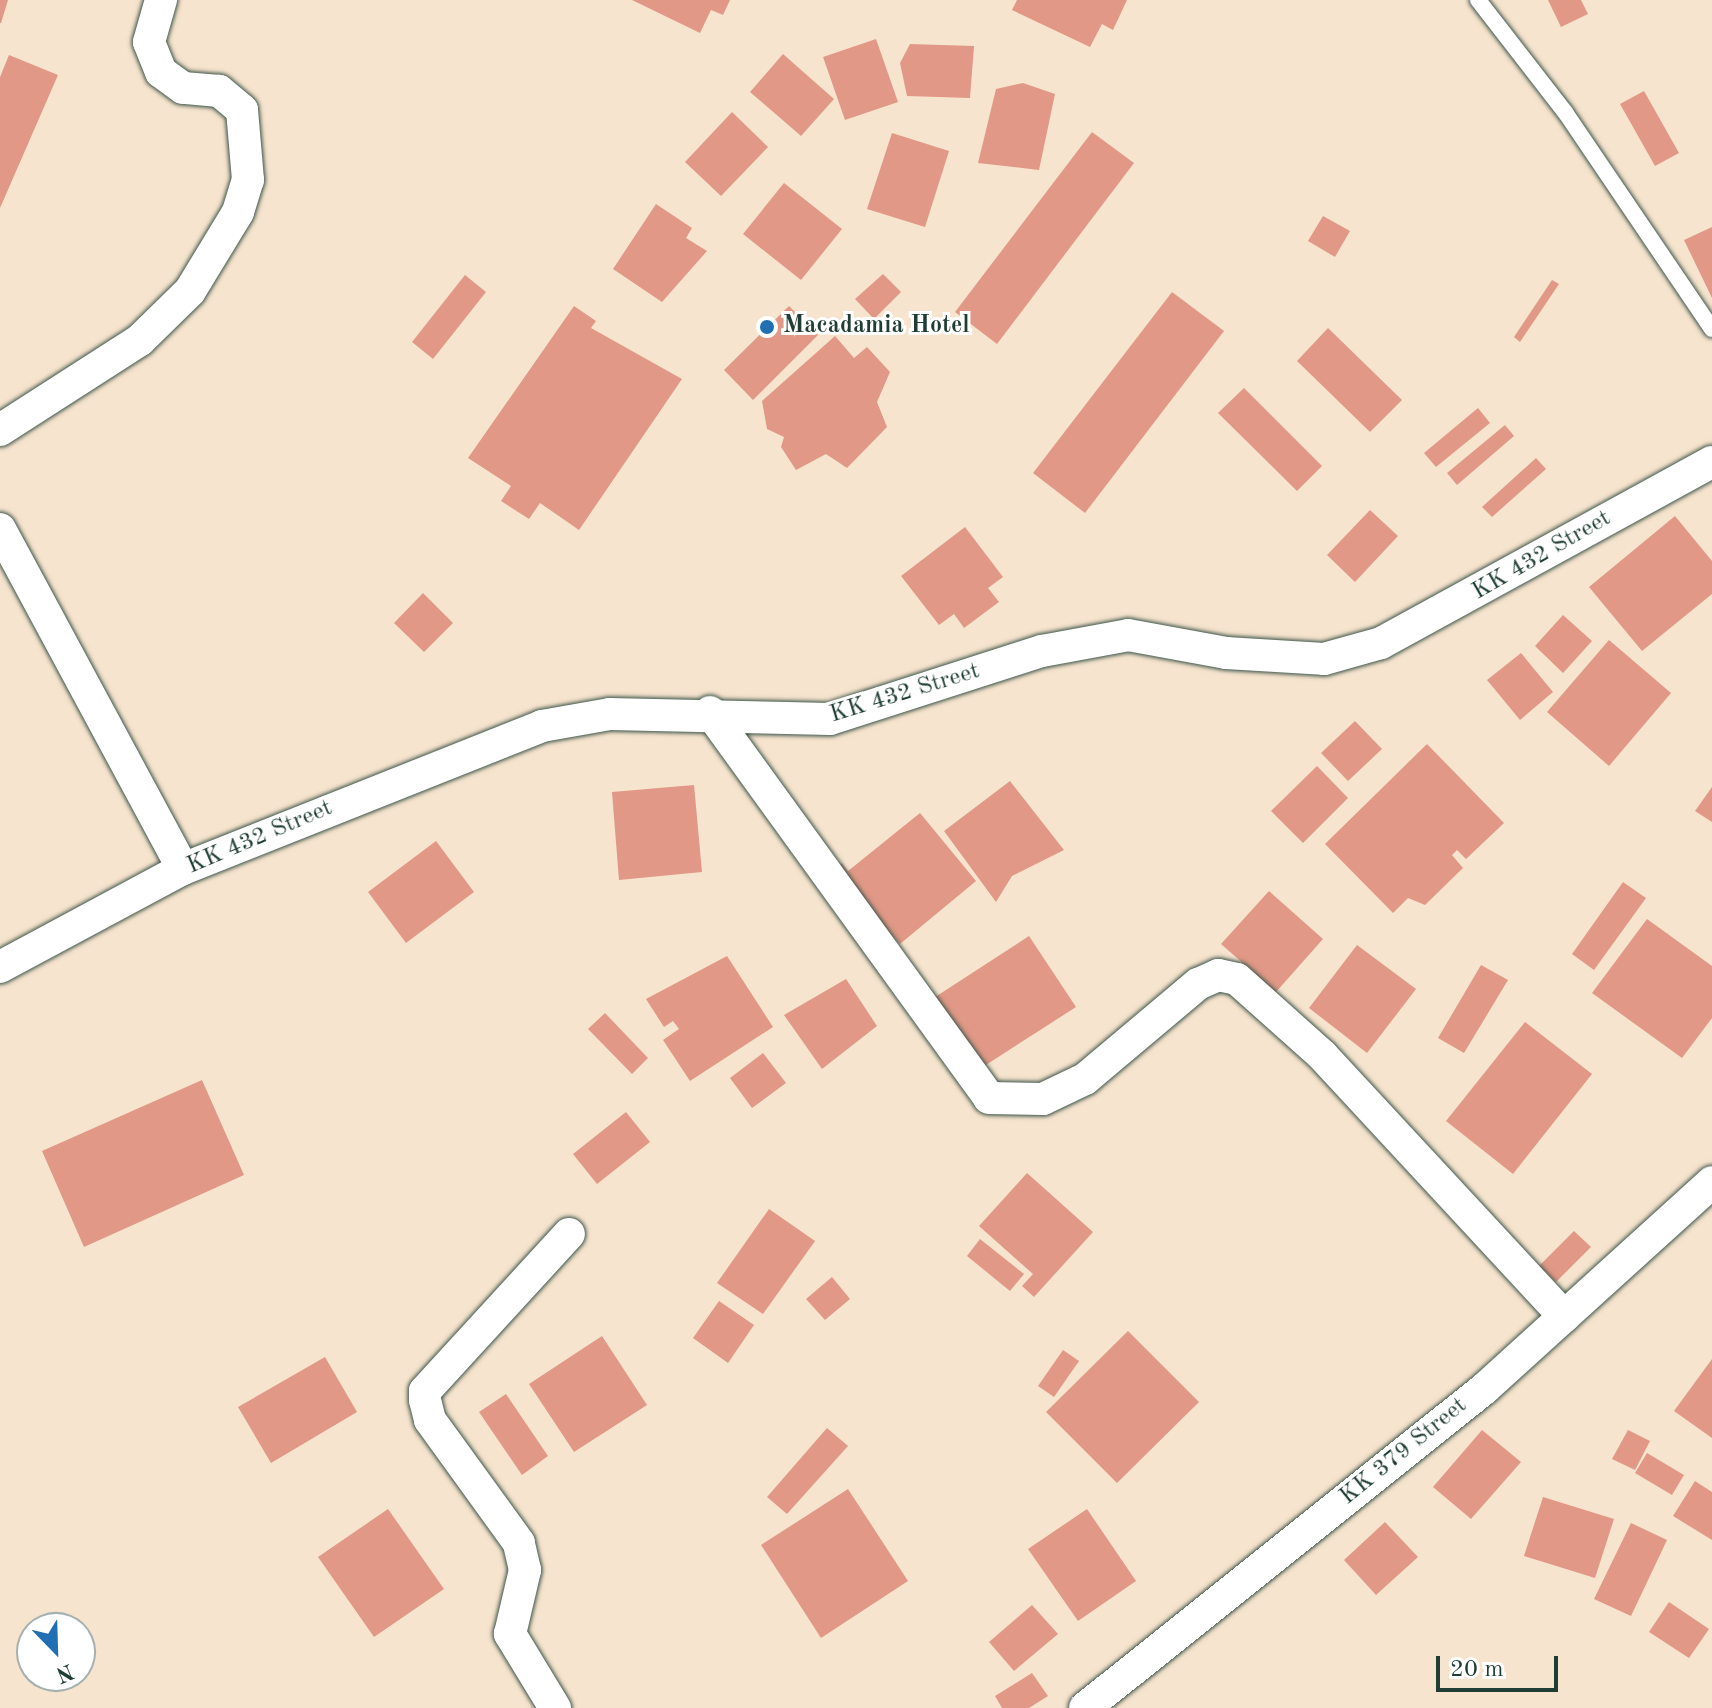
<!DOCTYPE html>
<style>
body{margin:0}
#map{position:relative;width:1712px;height:1708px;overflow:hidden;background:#f7e4ce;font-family:"Old Standard TT",serif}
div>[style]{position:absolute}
.building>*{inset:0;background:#e19886}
.roads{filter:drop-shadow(0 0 2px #3f564b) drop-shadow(0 0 2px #3f564b)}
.lane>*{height:16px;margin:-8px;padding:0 8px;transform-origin:8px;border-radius:8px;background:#fff}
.street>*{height:32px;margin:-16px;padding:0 16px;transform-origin:16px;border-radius:16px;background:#fff}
.dots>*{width:22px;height:22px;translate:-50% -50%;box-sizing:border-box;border:4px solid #fff;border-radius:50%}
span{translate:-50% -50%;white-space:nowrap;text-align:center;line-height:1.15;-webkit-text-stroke:6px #fff;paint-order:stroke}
.poi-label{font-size:24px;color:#1f3d34;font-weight:700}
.left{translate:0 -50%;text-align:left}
.street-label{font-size:24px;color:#1f3d34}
.north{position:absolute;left:16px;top:1612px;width:80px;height:80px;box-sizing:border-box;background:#fff;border:2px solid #a5b1ae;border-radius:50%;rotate:157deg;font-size:22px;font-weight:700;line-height:32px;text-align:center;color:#1f3d34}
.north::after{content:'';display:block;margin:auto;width:28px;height:36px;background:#1f6fb2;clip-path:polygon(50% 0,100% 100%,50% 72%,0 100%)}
.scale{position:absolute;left:1436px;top:1656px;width:122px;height:36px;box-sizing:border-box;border:4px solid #1f3d34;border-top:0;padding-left:10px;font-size:24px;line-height:28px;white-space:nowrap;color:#1f3d34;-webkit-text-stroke:6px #fff;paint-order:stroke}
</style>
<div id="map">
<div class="building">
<i style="clip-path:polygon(0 0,8px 0,1px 23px,0 23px)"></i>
<i style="clip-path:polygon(632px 0,730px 0,723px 15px,711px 10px,700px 33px)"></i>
<i style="clip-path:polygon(1017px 0,1127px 0,1113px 30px,1102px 24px,1090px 47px,1012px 10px)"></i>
<i style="clip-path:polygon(1548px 0,1581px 0,1588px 14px,1561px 27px)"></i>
<i style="clip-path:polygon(876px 39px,898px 102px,845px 120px,823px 57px)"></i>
<i style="clip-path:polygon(910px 44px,974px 46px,970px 98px,907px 96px,900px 63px)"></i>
<i style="clip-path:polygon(783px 54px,834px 99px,801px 136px,750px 92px)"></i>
<i style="clip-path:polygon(9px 55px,58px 75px,0 208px,0 77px)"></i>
<i style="clip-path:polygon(1023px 83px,1055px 94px,1039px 170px,978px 163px,996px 89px)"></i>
<i style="clip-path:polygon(1644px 91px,1679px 153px,1655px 166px,1620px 104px)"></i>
<i style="clip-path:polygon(732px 112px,768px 147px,721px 196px,685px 162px)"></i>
<i style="clip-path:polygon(1092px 132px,1134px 163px,997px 344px,955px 312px)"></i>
<i style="clip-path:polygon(892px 133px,949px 151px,925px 227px,867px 209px)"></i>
<i style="clip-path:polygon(784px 183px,842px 229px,801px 280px,743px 234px)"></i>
<i style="clip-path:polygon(656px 204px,692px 228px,686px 238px,707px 251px,662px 302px,613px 269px)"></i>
<i style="clip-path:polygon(1323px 216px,1350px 231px,1335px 257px,1308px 241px)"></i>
<i style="clip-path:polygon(1712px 227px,1712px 298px,1684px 240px)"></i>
<i style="clip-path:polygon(883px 274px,901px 292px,874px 319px,855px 299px)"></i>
<i style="clip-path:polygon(465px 275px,486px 292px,433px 359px,412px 342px)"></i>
<i style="clip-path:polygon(1552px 280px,1559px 284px,1520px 342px,1514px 337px)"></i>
<i style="clip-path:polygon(1172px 292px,1224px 331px,1085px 513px,1033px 473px)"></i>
<i style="clip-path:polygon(574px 306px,596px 321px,591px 328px,682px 379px,579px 530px,540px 503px,529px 519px,501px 501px,511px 486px,468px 458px)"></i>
<i style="clip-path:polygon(789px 306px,818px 335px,753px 400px,724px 370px)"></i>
<i style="clip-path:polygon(1328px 328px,1402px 400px,1370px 432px,1297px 361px)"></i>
<i style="clip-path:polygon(835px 336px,854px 358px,867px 347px,890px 372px,877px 402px,887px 427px,847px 468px,826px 454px,796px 470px,781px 447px,784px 437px,767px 429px,762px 401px)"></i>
<i style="clip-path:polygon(1244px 388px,1322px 466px,1297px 491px,1218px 413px)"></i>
<i style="clip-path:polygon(1478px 408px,1490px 423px,1436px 467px,1424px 453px)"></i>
<i style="clip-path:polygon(1505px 425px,1514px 436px,1457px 485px,1447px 473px)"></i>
<i style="clip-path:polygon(1536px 458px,1546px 469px,1492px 517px,1482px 507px)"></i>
<i style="clip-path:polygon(1370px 510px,1398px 536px,1355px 582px,1327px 555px)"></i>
<i style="clip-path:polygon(1675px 516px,1712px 561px,1712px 594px,1642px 651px,1589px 587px)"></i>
<i style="clip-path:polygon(965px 527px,1003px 577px,988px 588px,999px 602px,964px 628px,954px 614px,939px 625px,901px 576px)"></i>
<i style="clip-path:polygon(423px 593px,453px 623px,424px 652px,394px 623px)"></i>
<i style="clip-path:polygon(1563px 615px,1592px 641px,1563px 673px,1535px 646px)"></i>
<i style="clip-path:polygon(1609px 640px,1671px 693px,1609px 766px,1547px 712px)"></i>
<i style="clip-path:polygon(1521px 653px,1553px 692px,1520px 720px,1487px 680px)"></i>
<i style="clip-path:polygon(1355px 721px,1382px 749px,1348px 781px,1321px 753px)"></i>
<i style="clip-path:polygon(1427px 744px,1504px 823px,1466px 859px,1457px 850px,1452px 855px,1463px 868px,1425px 905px,1408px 898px,1393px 913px,1325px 844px)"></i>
<i style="clip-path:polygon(1317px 766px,1348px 798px,1303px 843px,1271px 811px)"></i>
<i style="clip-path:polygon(1010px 781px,1064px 850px,1012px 876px,996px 902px,944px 831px)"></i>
<i style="clip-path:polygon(694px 785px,702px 872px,619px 880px,612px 792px)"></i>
<i style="clip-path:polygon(1712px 787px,1712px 822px,1695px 811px)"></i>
<i style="clip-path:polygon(920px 813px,976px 881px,900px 944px,830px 873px,842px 863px,848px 871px)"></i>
<i style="clip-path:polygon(436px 841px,474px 892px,406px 943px,368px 892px)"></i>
<i style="clip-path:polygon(1623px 882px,1646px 898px,1594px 970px,1572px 954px)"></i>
<i style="clip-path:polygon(1269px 891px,1323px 939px,1276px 992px,1221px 944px)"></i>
<i style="clip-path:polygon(1647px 919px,1712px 966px,1712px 1018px,1682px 1058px,1592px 993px)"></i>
<i style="clip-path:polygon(1029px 936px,1076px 1007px,975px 1072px,929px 1001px)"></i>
<i style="clip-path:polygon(1357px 945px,1416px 989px,1367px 1053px,1309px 1008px)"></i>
<i style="clip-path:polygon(727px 956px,773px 1027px,690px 1081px,663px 1040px,679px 1029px,673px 1021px,664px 1027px,646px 999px)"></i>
<i style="clip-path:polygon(1481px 965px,1508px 980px,1464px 1053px,1438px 1038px)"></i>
<i style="clip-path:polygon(846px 979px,877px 1026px,822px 1069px,784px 1015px)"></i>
<i style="clip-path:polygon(605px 1013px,648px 1058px,632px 1074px,588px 1029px)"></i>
<i style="clip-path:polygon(1525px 1022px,1592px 1074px,1513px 1174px,1446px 1121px)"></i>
<i style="clip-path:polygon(763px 1053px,786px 1083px,752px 1108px,730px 1078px)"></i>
<i style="clip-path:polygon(202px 1080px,244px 1175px,84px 1247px,42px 1151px)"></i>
<i style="clip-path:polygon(626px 1112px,650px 1142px,597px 1184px,573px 1154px)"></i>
<i style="clip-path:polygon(1027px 1173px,1093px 1232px,1034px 1297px,1022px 1286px,1033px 1274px,979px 1226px)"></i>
<i style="clip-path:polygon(769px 1209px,815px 1241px,763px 1314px,717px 1283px)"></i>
<i style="clip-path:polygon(1574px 1231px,1591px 1247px,1556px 1282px,1539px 1266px)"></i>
<i style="clip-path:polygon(980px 1239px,1024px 1274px,1010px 1291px,967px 1256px)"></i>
<i style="clip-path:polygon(832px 1277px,850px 1299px,825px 1320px,806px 1299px)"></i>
<i style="clip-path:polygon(719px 1301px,754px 1325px,728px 1363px,693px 1338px)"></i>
<i style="clip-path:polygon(1128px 1331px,1199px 1402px,1117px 1483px,1046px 1412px)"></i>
<i style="clip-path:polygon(602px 1336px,647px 1405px,574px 1452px,529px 1384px)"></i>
<i style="clip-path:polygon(1063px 1350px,1079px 1361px,1054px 1397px,1038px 1386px)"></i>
<i style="clip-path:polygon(325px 1357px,357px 1412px,271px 1463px,238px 1407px)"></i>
<i style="clip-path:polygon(1712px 1359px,1712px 1438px,1674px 1411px)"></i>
<i style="clip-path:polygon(506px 1394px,548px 1456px,522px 1475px,479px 1412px)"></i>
<i style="clip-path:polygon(827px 1428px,848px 1446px,787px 1514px,767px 1497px)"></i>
<i style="clip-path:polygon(1482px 1430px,1521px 1462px,1471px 1519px,1433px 1487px)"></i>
<i style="clip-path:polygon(1628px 1430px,1650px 1441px,1635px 1470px,1612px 1459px)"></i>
<i style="clip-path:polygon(1647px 1453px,1684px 1475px,1672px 1495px,1635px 1473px)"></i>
<i style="clip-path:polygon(1695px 1481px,1712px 1492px,1712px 1540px,1673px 1516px)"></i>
<i style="clip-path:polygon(848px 1489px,908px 1581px,821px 1638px,761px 1545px)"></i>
<i style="clip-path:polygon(1543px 1497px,1614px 1519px,1595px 1578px,1524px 1556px)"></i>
<i style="clip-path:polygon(388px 1509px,444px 1589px,374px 1637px,318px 1557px)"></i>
<i style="clip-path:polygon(1087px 1509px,1136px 1581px,1078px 1621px,1028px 1549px)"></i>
<i style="clip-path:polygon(1385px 1522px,1418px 1557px,1376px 1595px,1344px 1560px)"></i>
<i style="clip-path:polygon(1631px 1523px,1667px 1540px,1631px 1616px,1594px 1599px)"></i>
<i style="clip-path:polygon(1669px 1602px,1709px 1629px,1689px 1658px,1649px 1632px)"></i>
<i style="clip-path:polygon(1032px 1605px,1058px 1634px,1014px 1671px,989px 1642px)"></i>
<i style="clip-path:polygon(1032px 1673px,1048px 1696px,1029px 1708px,1002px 1708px,995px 1696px)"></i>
</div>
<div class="roads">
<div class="lane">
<i style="left:1478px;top:0;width:142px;rotate:52.2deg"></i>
<i style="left:1565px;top:112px;width:262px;rotate:55.9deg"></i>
</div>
<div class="street">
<i style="left:0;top:430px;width:166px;rotate:-32.7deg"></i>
<i style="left:140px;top:340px;width:70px;rotate:-44.4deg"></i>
<i style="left:190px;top:291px;width:92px;rotate:-58.7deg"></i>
<i style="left:238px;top:212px;width:34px;rotate:-73deg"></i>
<i style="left:248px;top:180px;width:70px;rotate:-94.9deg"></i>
<i style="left:242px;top:110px;width:30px;rotate:-140deg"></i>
<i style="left:219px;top:91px;width:36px;rotate:-175deg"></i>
<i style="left:183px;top:88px;width:27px;rotate:-144deg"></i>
<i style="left:161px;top:72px;width:32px;rotate:-112deg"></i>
<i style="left:149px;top:42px;width:44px;rotate:-74.1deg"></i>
<i style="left:0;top:529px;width:386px;rotate:61.7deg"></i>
<i style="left:710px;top:712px;width:476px;rotate:54.1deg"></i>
<i style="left:989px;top:1098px;width:54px;rotate:1.1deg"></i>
<i style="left:1043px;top:1099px;width:47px;rotate:-25.5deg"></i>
<i style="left:1085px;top:1079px;width:148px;rotate:-40.1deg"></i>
<i style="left:1198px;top:984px;width:22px;rotate:-24deg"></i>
<i style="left:1218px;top:975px;width:19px;rotate:12deg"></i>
<i style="left:1237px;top:979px;width:115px;rotate:41.8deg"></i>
<i style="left:1323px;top:1056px;width:355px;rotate:47.2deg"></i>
<i style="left:0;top:967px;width:208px;rotate:-28.2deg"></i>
<i style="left:183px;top:869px;width:386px;rotate:-21.7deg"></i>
<i style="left:542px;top:726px;width:69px;rotate:-10deg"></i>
<i style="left:610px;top:714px;width:220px;rotate:1.3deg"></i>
<i style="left:830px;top:719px;width:223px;rotate:-17.8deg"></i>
<i style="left:1042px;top:651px;width:87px;rotate:-10.5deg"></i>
<i style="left:1128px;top:635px;width:100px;rotate:10.4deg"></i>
<i style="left:1226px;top:653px;width:98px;rotate:3.5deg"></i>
<i style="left:1324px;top:659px;width:59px;rotate:-15.7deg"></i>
<i style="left:1381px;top:643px;width:377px;rotate:-28.7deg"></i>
<i style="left:555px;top:1708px;width:87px;rotate:-121.3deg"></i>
<i style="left:510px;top:1634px;width:66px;rotate:-76.8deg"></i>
<i style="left:525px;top:1570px;width:28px;rotate:-103deg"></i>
<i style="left:519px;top:1543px;width:152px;rotate:-125.9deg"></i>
<i style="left:430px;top:1420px;width:21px;rotate:-104deg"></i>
<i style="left:425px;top:1400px;width:9px;rotate:-90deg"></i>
<i style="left:425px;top:1391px;width:213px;rotate:-47.5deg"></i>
<i style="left:1085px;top:1708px;width:511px;rotate:-38.64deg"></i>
<i style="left:1484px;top:1389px;width:308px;rotate:-42.2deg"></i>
</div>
</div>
<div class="dots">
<i style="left:767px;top:327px;background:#1f6fb2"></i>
</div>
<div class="poi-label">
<span class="left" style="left:783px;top:327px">Macadamia Hotel</span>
</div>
<div class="street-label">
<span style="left:1542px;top:556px;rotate:-30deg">KK 432 Street</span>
<span style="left:905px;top:694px;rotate:-17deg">KK 432 Street</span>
<span style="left:260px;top:838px;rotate:-23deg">KK 432 Street</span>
<span style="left:1404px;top:1452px;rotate:-39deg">KK 379 Street</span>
</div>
<div class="north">N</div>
<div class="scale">20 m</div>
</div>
